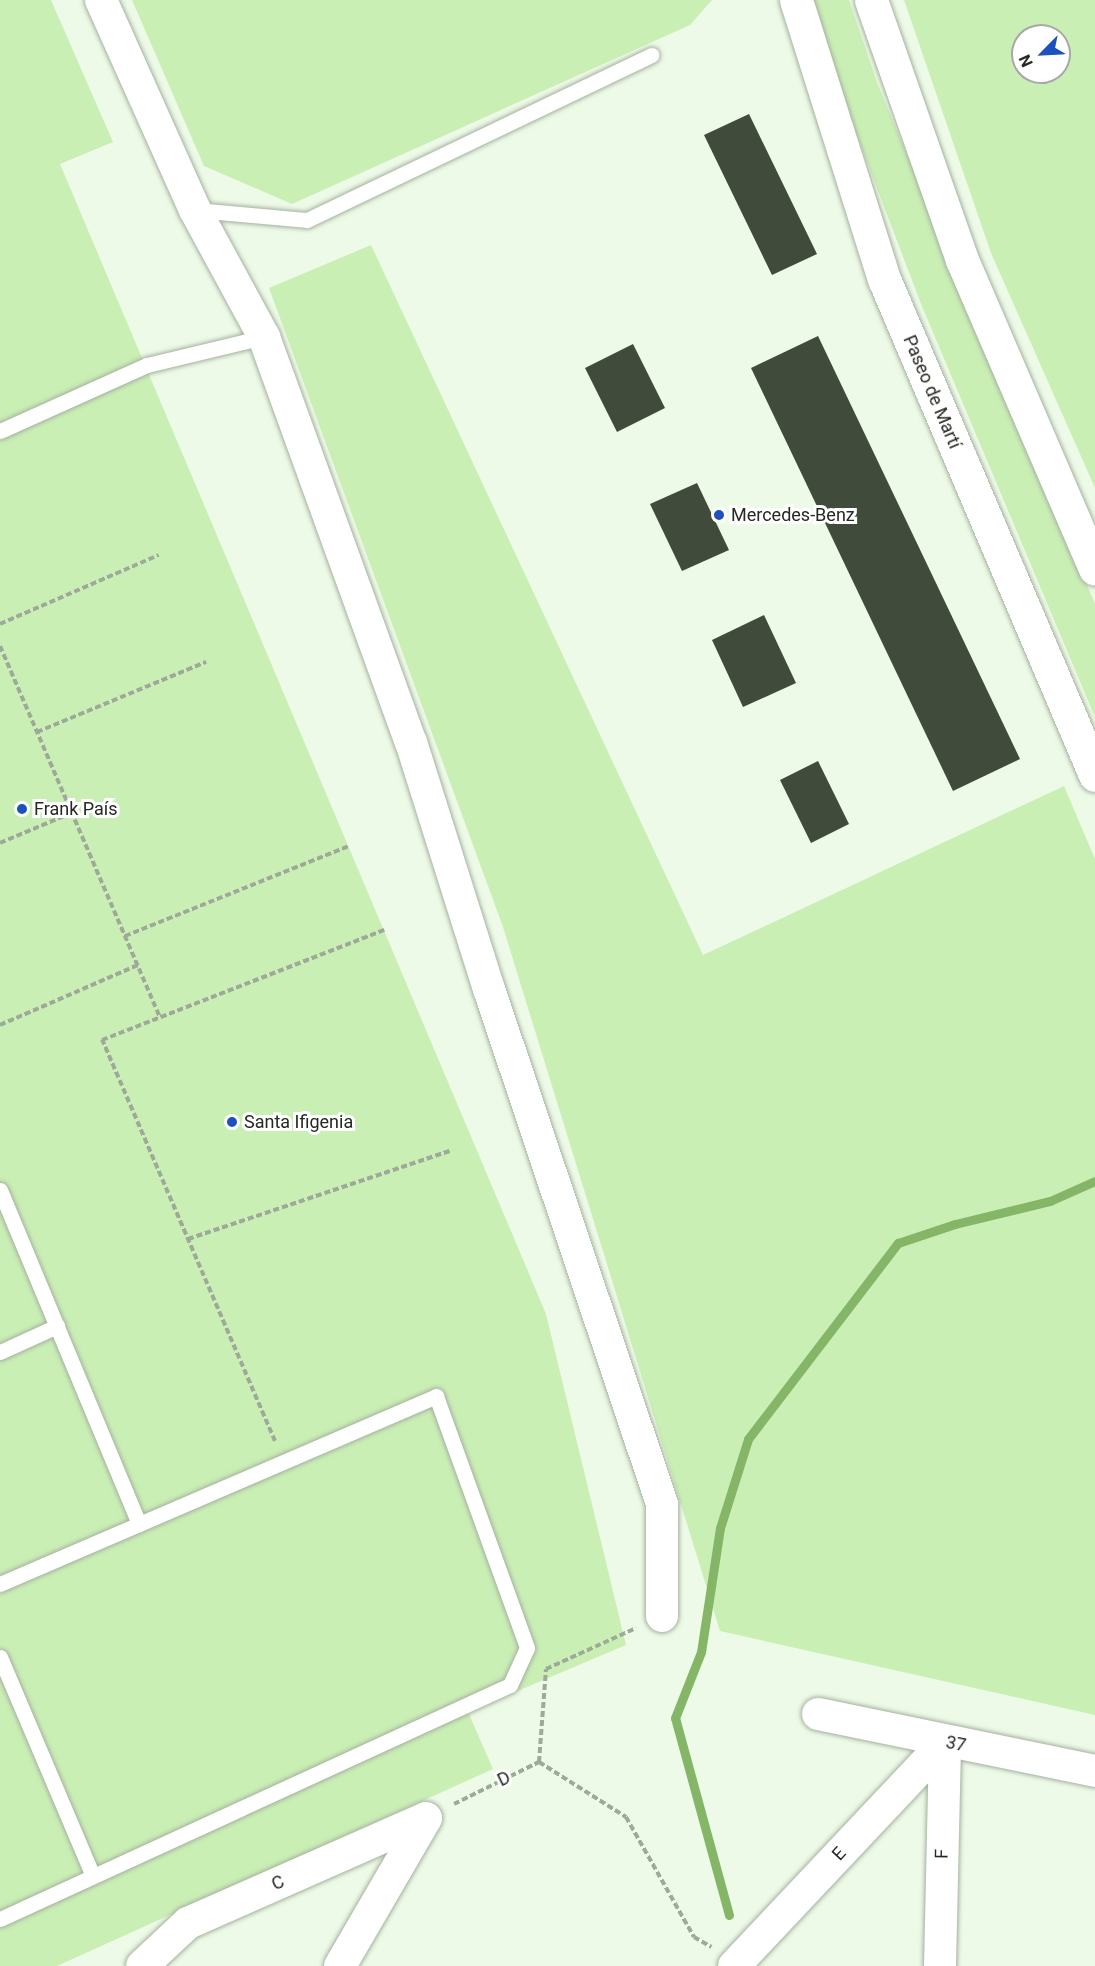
<!DOCTYPE html>
<meta charset="utf-8">
<style>
body{margin:0}
#map{position:relative;width:1095px;height:1966px;overflow:hidden;background:#edfae7;font-family:Roboto,sans-serif}
div>[style]{position:absolute}
.green>*{inset:0;background:#caefb5}
.stream>*{height:9px;margin:-4.5px;padding:0 4.5px;transform-origin:4.5px;border-radius:4.5px;background:#85b668}
.building>*{inset:0;background:#414b3b}
.path>*{height:4px;margin-top:-2px;transform-origin:0;background:repeating-linear-gradient(90deg,#9fa99a 0 6px,transparent 0 9px)}
.roads{filter:drop-shadow(0 0 2px #a5b19f) drop-shadow(0 0 2px #a5b19f)}
.service>*{height:15px;margin:-7.5px;padding:0 7.5px;transform-origin:7.5px;border-radius:7.5px;background:#fff}
.minor>*{height:32px;margin:-16px;padding:0 16px;transform-origin:16px;border-radius:16px;background:#fff}
.primary>*{height:33px;margin:-16.5px;padding:0 16.5px;transform-origin:16.5px;border-radius:16.5px;background:#fff}
.dots>*{width:16px;height:16px;translate:-50% -50%;box-sizing:border-box;border:3px solid #fff;border-radius:50%}
span{translate:-50% -50%;white-space:nowrap;text-align:center;line-height:1.15;-webkit-text-stroke:6px #fff;paint-order:stroke}
.street-label{font-size:18px;color:#252922}
.poi-label{font-size:18px;color:#252922}
.left{translate:0 -50%;text-align:left}
.north{position:absolute;left:1011px;top:24px;width:60px;height:60px;box-sizing:border-box;background:#fff;border:2px solid #a8a9a7;border-radius:50%;rotate:246deg;font-size:16px;font-weight:700;line-height:24px;text-align:center;color:#252922}
.north::after{content:'';display:block;margin:auto;width:21px;height:27px;background:#1d51be;clip-path:polygon(50% 0,100% 100%,50% 72%,0 100%)}
</style>
<div id="map">
<div class="green">
<i style="clip-path:polygon(0 0,51px 0,113px 142px,60px 164px,546px 1314px,626px 1645px,468px 1712px,493px 1769px,57px 1966px,0 1966px)"></i>
<i style="clip-path:polygon(132px 0,712px 0,690px 25px,292px 204px,204px 166px)"></i>
<i style="clip-path:polygon(813px 0,849px 0,878px 85px,1095px 604px,1095px 717px,921px 304px,842px 96px)"></i>
<i style="clip-path:polygon(evenodd,904px 0,1095px 0,1095px 488px,991px 253px,904px 0,1023px 36px,1059px 36px,1059px 72px,1023px 72px,1023px 36px)"></i>
<i style="clip-path:polygon(371px 245px,703px 955px,1064px 786px,1095px 859px,1095px 1715px,720px 1631px,503px 927px,269px 288px)"></i>
</div>
<div class="stream">
<i style="left:729px;top:1915px;width:204px;rotate:-105.3deg"></i>
<i style="left:675px;top:1718px;width:71px;rotate:-68.5deg"></i>
<i style="left:701px;top:1652px;width:125px;rotate:-81.3deg"></i>
<i style="left:720px;top:1528px;width:93px;rotate:-72.5deg"></i>
<i style="left:748px;top:1439px;width:247px;rotate:-52.6deg"></i>
<i style="left:898px;top:1243px;width:60px;rotate:-18.4deg"></i>
<i style="left:955px;top:1224px;width:98px;rotate:-13.6deg"></i>
<i style="left:1050px;top:1201px;width:49px;rotate:-24deg"></i>
</div>
<div class="building">
<i style="clip-path:polygon(749px 114px,817px 254px,772px 275px,704px 135px)"></i>
<i style="clip-path:polygon(818px 336px,1020px 759px,953px 791px,751px 368px)"></i>
<i style="clip-path:polygon(633px 344px,665px 408px,617px 432px,585px 368px)"></i>
<i style="clip-path:polygon(697px 483px,729px 550px,682px 571px,650px 504px)"></i>
<i style="clip-path:polygon(764px 615px,796px 683px,743px 707px,712px 640px)"></i>
<i style="clip-path:polygon(818px 761px,849px 824px,811px 843px,780px 780px)"></i>
</div>
<div class="path">
<i style="left:0;top:624px;width:173px;rotate:-23.5deg"></i>
<i style="left:0;top:646px;width:404px;rotate:66.7deg"></i>
<i style="left:37px;top:732px;width:183px;rotate:-22.5deg"></i>
<i style="left:0;top:843px;width:77px;rotate:-22.9deg"></i>
<i style="left:125px;top:936px;width:241px;rotate:-21.9deg"></i>
<i style="left:0;top:1025px;width:150px;rotate:-23.5deg"></i>
<i style="left:188px;top:1239px;width:279px;rotate:-18.6deg"></i>
<i style="left:275px;top:1441px;width:437px;rotate:-113.3deg"></i>
<i style="left:102px;top:1040px;width:303px;rotate:-21.3deg"></i>
<i style="left:539px;top:1762px;width:103px;rotate:32.3deg"></i>
<i style="left:626px;top:1817px;width:138px;rotate:60.5deg"></i>
<i style="left:694px;top:1937px;width:20px;rotate:30deg"></i>
<i style="left:454px;top:1804px;width:95px;rotate:-26.3deg"></i>
<i style="left:539px;top:1762px;width:93px;rotate:-85.7deg"></i>
<i style="left:546px;top:1669px;width:99px;rotate:-24.5deg"></i>
</div>
<div class="roads">
<div class="service">
<i style="left:195px;top:210px;width:112px;rotate:5.1deg"></i>
<i style="left:307px;top:220px;width:382px;rotate:-25.6deg"></i>
<i style="left:0;top:431px;width:161px;rotate:-24.2deg"></i>
<i style="left:147px;top:365px;width:120px;rotate:-13.5deg"></i>
<i style="left:0;top:1190px;width:362px;rotate:67.4deg"></i>
<i style="left:0;top:1352px;width:63px;rotate:-24.5deg"></i>
<i style="left:0;top:1584px;width:475px;rotate:-23.3deg"></i>
<i style="left:436px;top:1396px;width:268px;rotate:70.1deg"></i>
<i style="left:527px;top:1648px;width:41px;rotate:114.7deg"></i>
<i style="left:510px;top:1685px;width:561px;rotate:155.35deg"></i>
<i style="left:0;top:1657px;width:238px;rotate:67deg"></i>
</div>
<div class="minor">
<i style="left:101px;top:0;width:230px;rotate:65.9deg"></i>
<i style="left:195px;top:210px;width:145px;rotate:61.5deg"></i>
<i style="left:264px;top:337px;width:431px;rotate:70.1deg"></i>
<i style="left:411px;top:742px;width:259px;rotate:72.5deg"></i>
<i style="left:489px;top:989px;width:543px;rotate:71.43deg"></i>
<i style="left:662px;top:1504px;width:112px;rotate:90deg"></i>
<i style="left:818px;top:1714px;width:283px;rotate:11.6deg"></i>
<i style="left:142px;top:1966px;width:63px;rotate:-43.1deg"></i>
<i style="left:188px;top:1923px;width:260px;rotate:-23.8deg"></i>
<i style="left:340px;top:1966px;width:171px;rotate:-59.8deg"></i>
<i style="left:734px;top:1966px;width:308px;rotate:-46.7deg"></i>
<i style="left:940px;top:1966px;width:224px;rotate:-88.7deg"></i>
</div>
<div class="primary">
<i style="left:796px;top:0;width:293px;rotate:72.5deg"></i>
<i style="left:884px;top:279px;width:539px;rotate:66.95deg"></i>
<i style="left:871px;top:0;width:275px;rotate:70.7deg"></i>
<i style="left:962px;top:260px;width:336px;rotate:66.7deg"></i>
</div>
</div>
<div class="dots">
<i style="left:719px;top:515px;background:#1d51be"></i>
<i style="left:22px;top:809px;background:#1d51be"></i>
<i style="left:232px;top:1122px;background:#1d51be"></i>
</div>
<div class="street-label">
<span style="left:932px;top:392px;rotate:67deg">Paseo de Martí</span>
<span style="left:956px;top:1744px;rotate:11deg">37</span>
<span style="left:504px;top:1779px;rotate:-26deg">D</span>
<span style="left:839px;top:1854px;rotate:-47deg">E</span>
<span style="left:942px;top:1854px;rotate:-89deg">F</span>
<span style="left:278px;top:1883px;rotate:-24deg">C</span>
</div>
<div class="poi-label">
<span class="left" style="left:731px;top:515px">Mercedes-Benz</span>
<span class="left" style="left:34px;top:809px">Frank País</span>
<span class="left" style="left:244px;top:1122px">Santa Ifigenia</span>
</div>
<div class="north">N</div>
</div>
